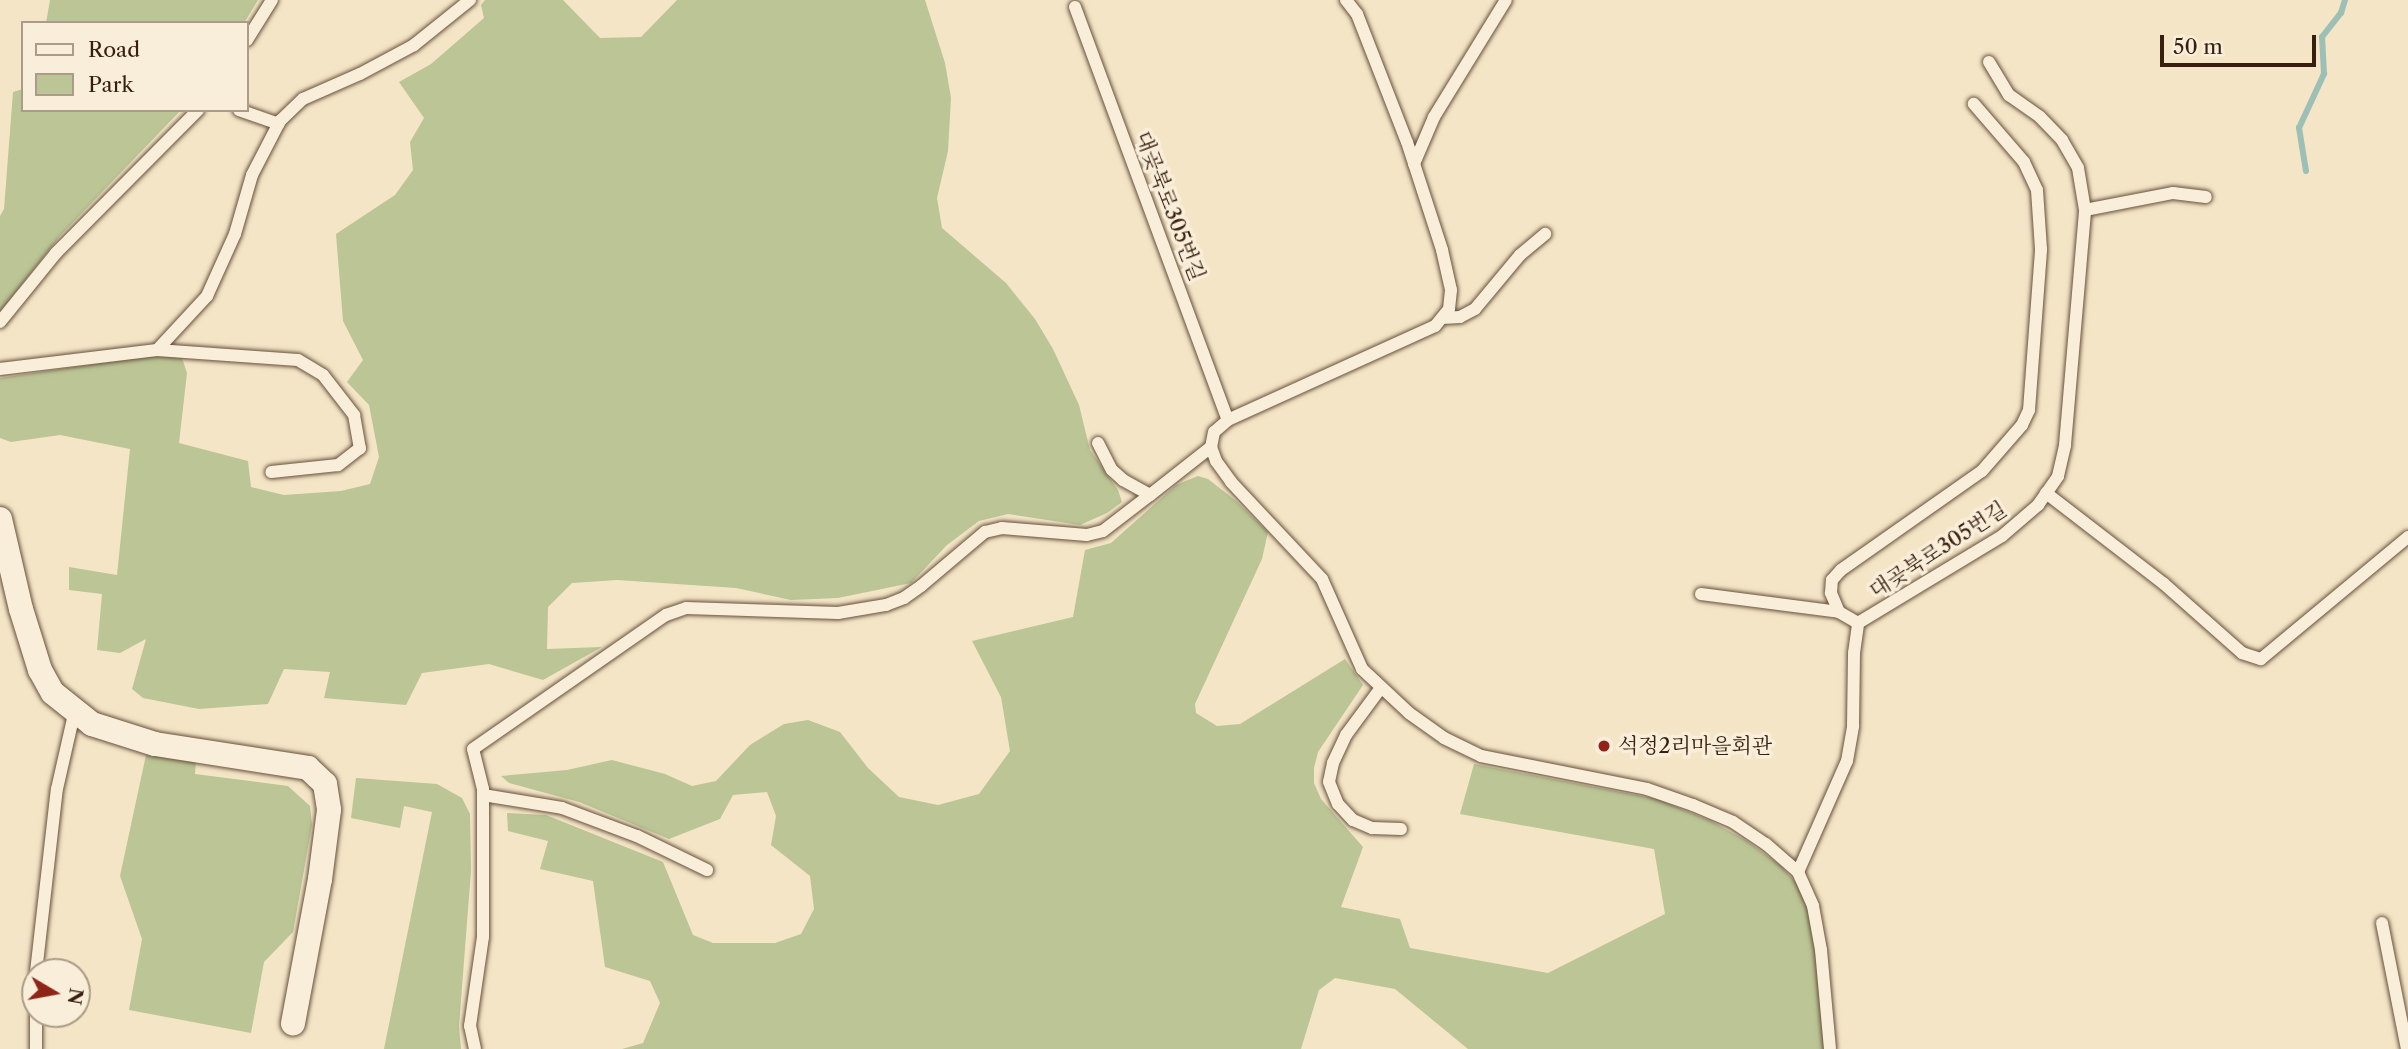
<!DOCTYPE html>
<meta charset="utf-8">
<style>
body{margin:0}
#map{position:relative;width:2408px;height:1049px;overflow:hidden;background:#f4e5c6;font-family:"Libre Caslon Text","Noto Serif KR",serif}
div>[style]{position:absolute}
.green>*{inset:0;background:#bbc595}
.stream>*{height:6px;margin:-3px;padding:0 3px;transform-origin:3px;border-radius:3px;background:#9cbfb6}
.roads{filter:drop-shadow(0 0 2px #67503c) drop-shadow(0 0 2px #67503c)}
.service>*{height:12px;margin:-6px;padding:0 6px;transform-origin:6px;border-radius:6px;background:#f8eeda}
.minor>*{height:24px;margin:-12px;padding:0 12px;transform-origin:12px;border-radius:12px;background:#f8eeda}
.dots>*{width:19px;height:19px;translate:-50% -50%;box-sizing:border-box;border:4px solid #f8eeda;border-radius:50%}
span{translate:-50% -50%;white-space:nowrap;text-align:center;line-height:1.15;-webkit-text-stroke:7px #f8eeda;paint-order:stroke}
.street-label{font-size:21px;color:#381e0e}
.poi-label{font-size:21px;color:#381e0e}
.left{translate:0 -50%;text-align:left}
.legend{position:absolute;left:21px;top:21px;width:228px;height:91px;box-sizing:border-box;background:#f8eeda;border:2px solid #ab9b88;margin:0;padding:9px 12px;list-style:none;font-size:21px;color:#381e0e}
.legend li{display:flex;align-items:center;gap:14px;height:35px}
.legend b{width:35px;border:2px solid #ab9b88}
.north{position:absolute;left:21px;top:958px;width:70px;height:70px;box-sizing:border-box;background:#f8eeda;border:2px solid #ab9b88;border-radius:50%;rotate:100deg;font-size:19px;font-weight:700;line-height:28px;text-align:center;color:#381e0e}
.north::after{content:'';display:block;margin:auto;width:24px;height:32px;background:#8f2418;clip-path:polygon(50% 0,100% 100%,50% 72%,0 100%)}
.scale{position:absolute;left:2160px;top:35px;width:156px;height:32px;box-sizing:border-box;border:4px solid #381e0e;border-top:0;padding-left:9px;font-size:21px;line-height:24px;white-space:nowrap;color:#381e0e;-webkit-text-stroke:5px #f8eeda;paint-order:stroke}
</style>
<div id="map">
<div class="green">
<i style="clip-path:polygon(50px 0,258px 0,244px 23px,46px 23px)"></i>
<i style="clip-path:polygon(485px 0,563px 0,600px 38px,641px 37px,677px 0,925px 0,945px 63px,951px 98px,948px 151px,937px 198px,942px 228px,1006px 283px,1035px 319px,1053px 349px,1079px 405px,1090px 450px,1118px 490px,1122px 502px,1107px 513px,1080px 525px,1008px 514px,979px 521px,947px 545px,911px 583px,838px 598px,791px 600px,736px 588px,617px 580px,572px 583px,548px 607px,547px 649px,602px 647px,543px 680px,489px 664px,422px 673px,406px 705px,324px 698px,330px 672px,284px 669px,268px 704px,199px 709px,143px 698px,132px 689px,146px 639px,120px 653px,97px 650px,102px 594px,69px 590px,69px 567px,117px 575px,130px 449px,60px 435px,11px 442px,0 438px,0 378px,156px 355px,182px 358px,187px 373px,179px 443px,248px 461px,251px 487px,284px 495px,341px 491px,370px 484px,379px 457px,369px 405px,347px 382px,363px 360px,343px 321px,336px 234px,395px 195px,413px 170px,410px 142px,424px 118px,399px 82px,431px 64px,484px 18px,481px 5px)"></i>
<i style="clip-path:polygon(23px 89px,23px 110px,181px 110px,60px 236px,0 312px,0 216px,4px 209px,13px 92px)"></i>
<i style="clip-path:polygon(1198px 476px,1208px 479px,1235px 500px,1268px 532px,1262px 559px,1195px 704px,1196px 713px,1217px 726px,1240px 724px,1345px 659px,1363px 685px,1318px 752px,1314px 768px,1314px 783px,1321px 799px,1363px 847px,1341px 907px,1400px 919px,1410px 948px,1548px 973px,1665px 914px,1654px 849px,1460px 814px,1474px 764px,1657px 799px,1711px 821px,1747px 841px,1781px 866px,1800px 887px,1810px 915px,1821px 980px,1824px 1049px,1468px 1049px,1395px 989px,1335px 978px,1319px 990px,1301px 1049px,622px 1049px,643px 1043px,660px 1003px,650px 981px,605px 967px,593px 881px,540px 869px,548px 841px,508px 831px,507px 813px,546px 815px,663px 862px,693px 935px,713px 943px,775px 943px,801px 934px,814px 909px,810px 876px,771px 845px,776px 816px,767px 792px,733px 795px,720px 819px,669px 839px,579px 802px,509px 783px,501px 776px,567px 770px,612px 760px,665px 774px,692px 786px,716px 781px,750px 745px,784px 724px,808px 720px,840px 732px,868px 768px,899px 797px,938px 805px,979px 794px,1010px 751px,1001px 697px,972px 641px,1073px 617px,1085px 550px,1111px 543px,1176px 485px)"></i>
<i style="clip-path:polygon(146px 755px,196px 761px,195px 774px,288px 786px,310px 806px,312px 825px,293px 932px,264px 962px,251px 1033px,129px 1010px,142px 939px,120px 876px)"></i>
<i style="clip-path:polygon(356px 778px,437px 784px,462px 798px,470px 814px,471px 871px,459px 1026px,461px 1049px,384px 1049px,432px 812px,404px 806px,400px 828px,351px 818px)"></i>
</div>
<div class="stream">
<i style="left:2306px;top:171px;width:44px;rotate:-99.2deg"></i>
<i style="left:2299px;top:128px;width:60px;rotate:-65.2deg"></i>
<i style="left:2324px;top:74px;width:37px;rotate:-93deg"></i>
<i style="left:2322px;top:37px;width:31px;rotate:-52deg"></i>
<i style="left:2341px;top:13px;width:14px;rotate:-73deg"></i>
</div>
<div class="roads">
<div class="service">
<i style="left:1346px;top:0;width:18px;rotate:52deg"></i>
<i style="left:1357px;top:14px;width:137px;rotate:68.7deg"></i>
<i style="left:1407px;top:142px;width:114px;rotate:72deg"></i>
<i style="left:1442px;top:250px;width:41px;rotate:77.3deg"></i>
<i style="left:1451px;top:290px;width:19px;rotate:96deg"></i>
<i style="left:1449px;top:309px;width:22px;rotate:129deg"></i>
<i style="left:1435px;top:326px;width:227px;rotate:155.6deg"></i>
<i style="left:1228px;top:420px;width:18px;rotate:139deg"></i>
<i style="left:1214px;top:432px;width:15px;rotate:101deg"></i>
<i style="left:1211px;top:447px;width:15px;rotate:70deg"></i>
<i style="left:1216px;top:461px;width:26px;rotate:54deg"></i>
<i style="left:1231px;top:482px;width:133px;rotate:46.8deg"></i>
<i style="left:1322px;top:579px;width:98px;rotate:66deg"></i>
<i style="left:1362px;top:669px;width:64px;rotate:43.1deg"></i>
<i style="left:1409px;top:713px;width:43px;rotate:35.5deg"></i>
<i style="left:1444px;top:738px;width:41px;rotate:25.9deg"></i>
<i style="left:1481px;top:756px;width:169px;rotate:11.2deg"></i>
<i style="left:1647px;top:789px;width:49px;rotate:19.2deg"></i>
<i style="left:1693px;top:805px;width:43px;rotate:23deg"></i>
<i style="left:1733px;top:822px;width:40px;rotate:34deg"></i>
<i style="left:1766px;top:844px;width:43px;rotate:41.2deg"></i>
<i style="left:1798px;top:872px;width:37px;rotate:66deg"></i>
<i style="left:1813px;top:906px;width:45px;rotate:79.7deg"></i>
<i style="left:1821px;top:950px;width:99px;rotate:84.8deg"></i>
<i style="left:1075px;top:7px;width:440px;rotate:69.7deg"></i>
<i style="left:247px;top:40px;width:47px;rotate:-58deg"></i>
<i style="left:1989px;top:62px;width:39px;rotate:59deg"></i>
<i style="left:2009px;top:95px;width:38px;rotate:35deg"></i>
<i style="left:2040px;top:117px;width:32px;rotate:46deg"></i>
<i style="left:2062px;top:140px;width:32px;rotate:60deg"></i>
<i style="left:2078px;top:168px;width:43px;rotate:80.5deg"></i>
<i style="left:239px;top:110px;width:42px;rotate:19.3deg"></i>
<i style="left:1414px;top:164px;width:51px;rotate:-66.9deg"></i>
<i style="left:1434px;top:117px;width:137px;rotate:-58.4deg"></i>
<i style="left:1442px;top:318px;width:18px;rotate:-3deg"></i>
<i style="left:1460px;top:317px;width:17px;rotate:-28deg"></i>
<i style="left:1475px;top:309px;width:70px;rotate:-50.2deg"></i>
<i style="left:1520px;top:255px;width:33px;rotate:-40deg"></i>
<i style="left:0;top:322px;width:89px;rotate:-50.9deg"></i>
<i style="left:56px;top:253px;width:202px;rotate:-45.2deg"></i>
<i style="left:157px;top:350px;width:74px;rotate:-47.2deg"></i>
<i style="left:207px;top:296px;width:68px;rotate:-65.7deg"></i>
<i style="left:235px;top:234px;width:61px;rotate:-73.9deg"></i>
<i style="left:252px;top:175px;width:61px;rotate:-62.6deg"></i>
<i style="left:280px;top:121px;width:32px;rotate:-44deg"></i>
<i style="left:303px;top:99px;width:62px;rotate:-23.7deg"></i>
<i style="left:360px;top:74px;width:61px;rotate:-28.2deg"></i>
<i style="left:414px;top:45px;width:72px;rotate:-38.8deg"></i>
<i style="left:0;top:369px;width:158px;rotate:-6.9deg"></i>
<i style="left:157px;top:350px;width:141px;rotate:4.1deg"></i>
<i style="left:298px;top:360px;width:29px;rotate:31deg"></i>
<i style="left:323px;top:375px;width:51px;rotate:52.2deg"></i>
<i style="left:354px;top:415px;width:34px;rotate:80deg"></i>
<i style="left:360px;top:448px;width:28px;rotate:142deg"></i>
<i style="left:338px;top:465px;width:67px;rotate:174deg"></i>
<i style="left:1098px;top:443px;width:30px;rotate:63deg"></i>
<i style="left:1112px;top:470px;width:15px;rotate:42deg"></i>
<i style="left:1123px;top:480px;width:31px;rotate:29deg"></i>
<i style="left:1150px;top:495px;width:78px;rotate:-38.2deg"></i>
<i style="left:2046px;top:493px;width:148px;rotate:37.6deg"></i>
<i style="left:2163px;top:583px;width:106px;rotate:41.5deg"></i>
<i style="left:2242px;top:653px;width:20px;rotate:18deg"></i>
<i style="left:2261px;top:659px;width:191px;rotate:-39.7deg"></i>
<i style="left:1701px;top:594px;width:139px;rotate:7.4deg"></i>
<i style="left:1858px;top:623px;width:22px;rotate:-150deg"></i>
<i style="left:1839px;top:612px;width:21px;rotate:-113deg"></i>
<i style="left:1831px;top:593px;width:13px;rotate:-86deg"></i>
<i style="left:1832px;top:580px;width:13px;rotate:-48deg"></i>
<i style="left:1841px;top:570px;width:172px;rotate:-35.1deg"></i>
<i style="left:1982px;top:471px;width:61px;rotate:-49deg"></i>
<i style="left:2022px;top:425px;width:17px;rotate:-65deg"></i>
<i style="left:2029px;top:410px;width:161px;rotate:-85.7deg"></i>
<i style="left:2041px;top:249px;width:59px;rotate:-93.9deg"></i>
<i style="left:2037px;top:190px;width:31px;rotate:-115deg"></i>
<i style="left:2024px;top:162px;width:77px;rotate:-130.8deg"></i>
<i style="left:1380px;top:689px;width:57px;rotate:126.5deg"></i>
<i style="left:1346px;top:735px;width:31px;rotate:115deg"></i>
<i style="left:1333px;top:763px;width:19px;rotate:102deg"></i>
<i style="left:1329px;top:782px;width:24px;rotate:68deg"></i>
<i style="left:1338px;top:804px;width:22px;rotate:47deg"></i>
<i style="left:1353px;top:820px;width:21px;rotate:23deg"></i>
<i style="left:1372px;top:828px;width:29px;rotate:2deg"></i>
<i style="left:483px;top:795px;width:80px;rotate:9.3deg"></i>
<i style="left:562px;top:808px;width:80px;rotate:20.5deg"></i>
<i style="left:637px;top:836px;width:78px;rotate:25.9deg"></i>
<i style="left:1798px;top:872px;width:121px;rotate:-66.2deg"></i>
<i style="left:1847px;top:761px;width:36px;rotate:-80deg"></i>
<i style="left:1853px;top:726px;width:73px;rotate:-89.2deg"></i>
<i style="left:1854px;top:653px;width:30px;rotate:-82deg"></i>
<i style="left:1858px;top:623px;width:168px;rotate:-31.1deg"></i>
<i style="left:2002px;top:536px;width:48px;rotate:-40.7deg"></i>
<i style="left:2038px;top:505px;width:35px;rotate:-55deg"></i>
<i style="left:2058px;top:476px;width:32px;rotate:-77deg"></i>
<i style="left:2065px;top:445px;width:236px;rotate:-85.1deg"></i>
<i style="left:2085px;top:210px;width:90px;rotate:-10.9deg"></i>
<i style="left:2173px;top:193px;width:33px;rotate:7deg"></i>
<i style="left:2382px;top:923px;width:128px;rotate:78.8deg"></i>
<i style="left:36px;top:972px;width:184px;rotate:-83.5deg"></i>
<i style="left:57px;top:789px;width:81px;rotate:-77.2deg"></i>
<i style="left:36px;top:1014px;width:35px;rotate:90deg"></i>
<i style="left:475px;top:1049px;width:24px;rotate:-102deg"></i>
<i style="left:470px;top:1026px;width:90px;rotate:-81.7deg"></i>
<i style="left:483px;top:937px;width:148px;rotate:-90deg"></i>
<i style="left:483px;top:789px;width:41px;rotate:-104deg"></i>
<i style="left:473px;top:749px;width:235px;rotate:-34.8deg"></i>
<i style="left:666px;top:615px;width:21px;rotate:-19deg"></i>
<i style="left:686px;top:608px;width:152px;rotate:1.9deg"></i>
<i style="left:838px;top:613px;width:49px;rotate:-9.5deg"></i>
<i style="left:886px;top:605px;width:19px;rotate:-21deg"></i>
<i style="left:904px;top:598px;width:21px;rotate:-35deg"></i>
<i style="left:921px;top:586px;width:84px;rotate:-40.2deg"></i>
<i style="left:985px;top:532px;width:17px;rotate:-13deg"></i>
<i style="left:1002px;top:528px;width:85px;rotate:4.7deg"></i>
<i style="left:1087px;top:535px;width:16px;rotate:-14deg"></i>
<i style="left:1103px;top:531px;width:59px;rotate:-37.5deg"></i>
</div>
<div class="minor">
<i style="left:0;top:519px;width:92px;rotate:76.9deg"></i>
<i style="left:21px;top:609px;width:64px;rotate:72.7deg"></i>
<i style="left:40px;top:670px;width:26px;rotate:61deg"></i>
<i style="left:53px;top:693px;width:50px;rotate:38.5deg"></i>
<i style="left:92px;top:724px;width:66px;rotate:17.6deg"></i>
<i style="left:155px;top:744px;width:155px;rotate:8.9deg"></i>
<i style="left:308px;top:768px;width:23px;rotate:43deg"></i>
<i style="left:325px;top:784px;width:26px;rotate:81deg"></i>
<i style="left:329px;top:810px;width:70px;rotate:97.4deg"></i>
<i style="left:320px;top:879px;width:147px;rotate:100.6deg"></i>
</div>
</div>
<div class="dots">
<i style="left:1604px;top:746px;background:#8f2418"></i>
</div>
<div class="street-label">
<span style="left:1170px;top:206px;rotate:69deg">대곶북로305번길</span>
<span style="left:1938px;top:550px;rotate:-33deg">대곶북로305번길</span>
</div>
<div class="poi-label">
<span class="left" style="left:1618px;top:746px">석정2리마을회관</span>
</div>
<ul class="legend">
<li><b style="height:9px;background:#f8eeda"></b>Road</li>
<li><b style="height:19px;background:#bbc595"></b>Park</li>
</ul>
<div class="north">N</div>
<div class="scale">50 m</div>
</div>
